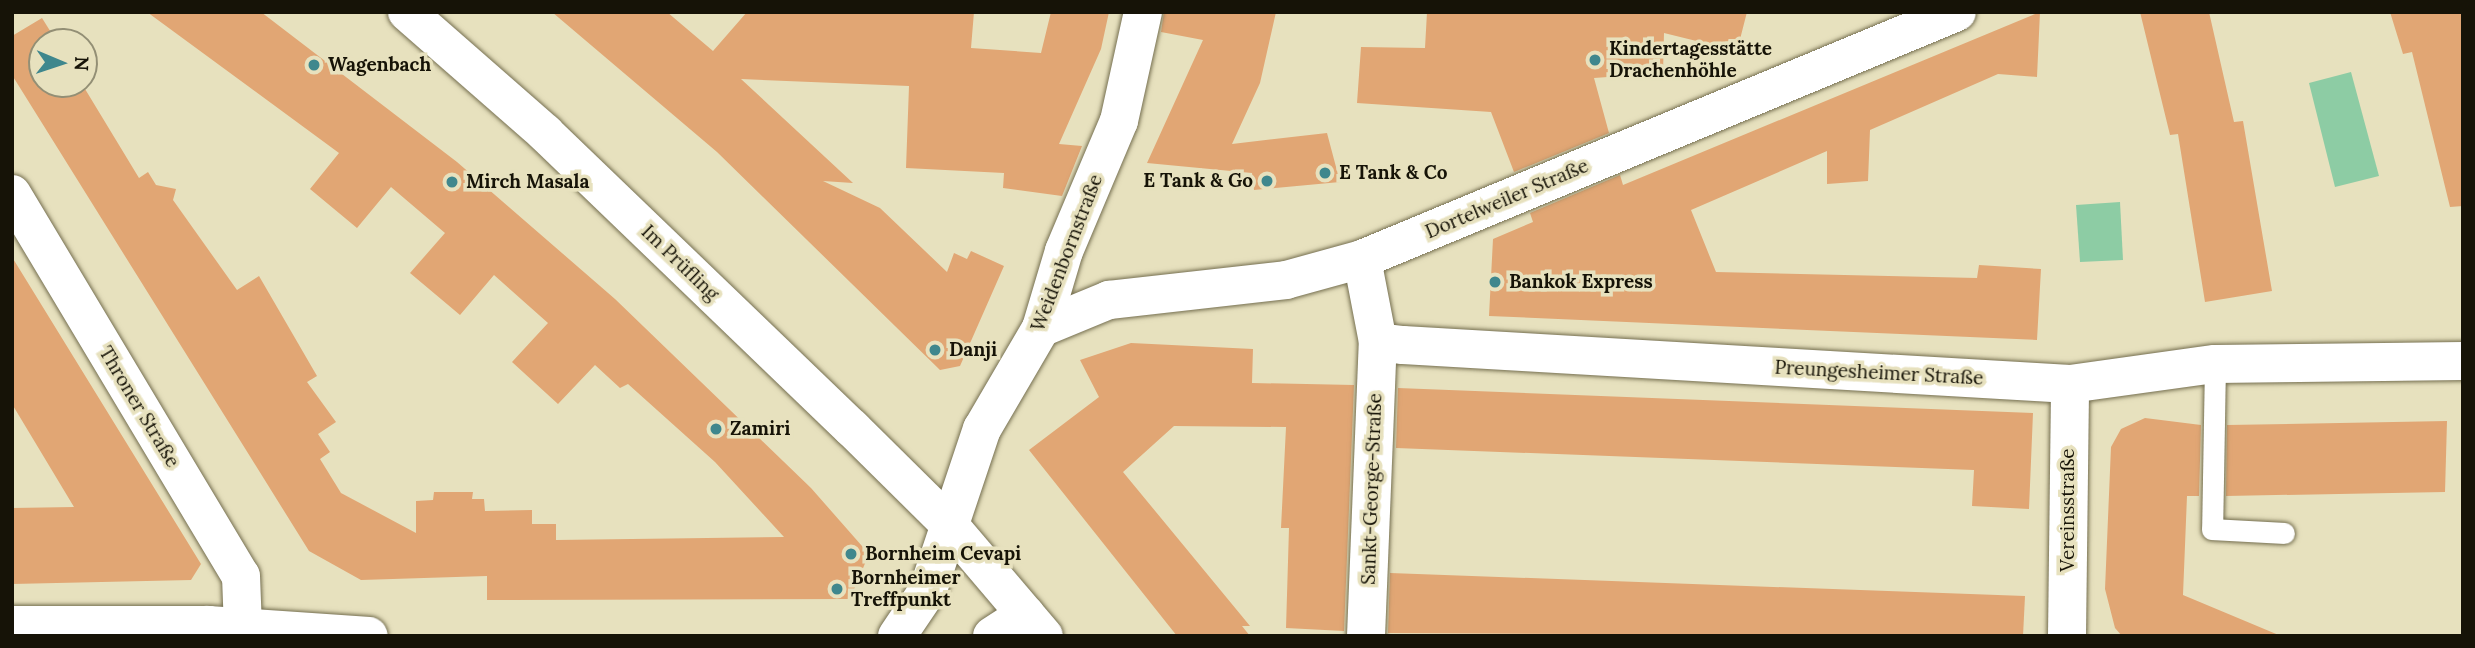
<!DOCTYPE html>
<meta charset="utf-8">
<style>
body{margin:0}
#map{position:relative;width:2475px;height:648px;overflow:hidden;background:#e7e1be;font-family:Lora,serif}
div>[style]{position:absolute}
.green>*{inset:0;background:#8dcca4}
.building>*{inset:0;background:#e1a674}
.roads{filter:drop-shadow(0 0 2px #756f50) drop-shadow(0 0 2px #756f50)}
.service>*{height:21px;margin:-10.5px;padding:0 10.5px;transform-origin:10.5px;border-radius:10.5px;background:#fff}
.minor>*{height:38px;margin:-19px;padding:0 19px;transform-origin:19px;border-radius:19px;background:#fff}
.secondary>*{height:38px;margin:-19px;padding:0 19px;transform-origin:19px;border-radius:19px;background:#fff}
.dots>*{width:19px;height:19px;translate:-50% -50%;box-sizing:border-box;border:4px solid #e7e1be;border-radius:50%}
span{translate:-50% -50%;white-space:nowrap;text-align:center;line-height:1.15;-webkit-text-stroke:7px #e7e1be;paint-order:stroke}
.poi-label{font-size:19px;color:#161307;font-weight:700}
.left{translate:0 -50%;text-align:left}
.right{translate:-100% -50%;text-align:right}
.street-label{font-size:19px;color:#161307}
.frame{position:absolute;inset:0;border:14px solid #161307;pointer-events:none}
.north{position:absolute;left:28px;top:28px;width:70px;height:70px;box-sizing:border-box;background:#e7e1be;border:2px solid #938f75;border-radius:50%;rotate:92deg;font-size:19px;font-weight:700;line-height:28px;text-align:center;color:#161307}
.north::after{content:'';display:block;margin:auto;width:24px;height:32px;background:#3f878d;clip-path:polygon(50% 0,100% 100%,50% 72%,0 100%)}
</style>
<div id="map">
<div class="green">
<i style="clip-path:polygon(2351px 72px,2379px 176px,2335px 187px,2309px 83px)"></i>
<i style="clip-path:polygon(2120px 202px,2123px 260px,2080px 262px,2076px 205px)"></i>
</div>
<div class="building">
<i style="clip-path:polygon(147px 12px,261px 12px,457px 162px,615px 299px,811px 488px,869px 554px,850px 599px,487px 600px,487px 576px,361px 580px,309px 551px,12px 75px,12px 36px,42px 18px,57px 42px,42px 42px,42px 84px,82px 84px,139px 178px,148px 172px,156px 185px,176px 189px,173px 200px,237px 290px,259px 276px,317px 376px,307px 382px,336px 422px,318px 434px,330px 452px,320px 459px,341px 493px,416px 533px,416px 501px,433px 500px,434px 492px,473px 492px,472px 499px,484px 499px,485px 511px,532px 510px,532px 524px,556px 524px,556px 540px,784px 537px,715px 462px,628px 384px,620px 388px,595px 365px,558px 404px,512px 362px,548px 323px,494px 275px,460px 315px,410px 273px,445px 233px,391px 187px,357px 228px,310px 189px,339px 153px)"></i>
<i style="clip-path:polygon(552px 12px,667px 12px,713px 51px,747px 12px,974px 12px,971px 48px,1041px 53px,1051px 12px,1109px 12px,1101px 49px,1059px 144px,1082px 146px,1062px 196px,1003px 188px,1004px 173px,906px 168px,909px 86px,741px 79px,853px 183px,823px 181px,880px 208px,947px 272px,954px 253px,967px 259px,971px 251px,1004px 266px,960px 366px,940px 370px,717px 152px)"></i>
<i style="clip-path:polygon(1164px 12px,1276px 12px,1260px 83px,1232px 144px,1327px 133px,1340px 182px,1254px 190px,1252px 173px,1147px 163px,1203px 40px,1161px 32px)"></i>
<i style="clip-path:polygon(1427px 12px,1747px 12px,1737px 51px,1664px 33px,1663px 73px,1594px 78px,1609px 133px,1514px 172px,1491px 112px,1357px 103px,1361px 47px,1425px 48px)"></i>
<i style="clip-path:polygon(2040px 12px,2037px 77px,1998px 74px,1870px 130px,1868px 181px,1827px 184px,1827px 151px,1691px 210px,1716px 272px,1977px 278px,1979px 265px,2041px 269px,2037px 340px,1489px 316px,1493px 239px,1533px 222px,1530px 213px,1620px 175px,1623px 185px)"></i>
<i style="clip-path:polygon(2140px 12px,2209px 12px,2234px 122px,2243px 121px,2272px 291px,2205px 302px,2178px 134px,2170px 135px)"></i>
<i style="clip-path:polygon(2390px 12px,2463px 12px,2463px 206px,2450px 207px,2412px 52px,2403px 54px)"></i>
<i style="clip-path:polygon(12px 257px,201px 564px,191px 580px,12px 584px,12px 508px,74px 507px,12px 404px)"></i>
<i style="clip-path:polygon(1131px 343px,1253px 349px,1252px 383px,1354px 385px,1344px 631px,1286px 628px,1289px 528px,1281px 528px,1286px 427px,1174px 426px,1123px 472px,1250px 626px,1242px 626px,1250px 636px,1177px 636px,1029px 450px,1099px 397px,1080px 360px)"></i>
<i style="clip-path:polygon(1398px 388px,2033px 413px,2029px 509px,1972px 506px,1974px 470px,1396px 448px)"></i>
<i style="clip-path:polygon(2145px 418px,2201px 425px,2199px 496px,2187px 496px,2183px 595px,2281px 636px,2122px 636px,2115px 628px,2105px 589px,2111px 447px,2121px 429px)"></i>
<i style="clip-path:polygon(2447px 421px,2445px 492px,2226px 496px,2227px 425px)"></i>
<i style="clip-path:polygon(1390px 573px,2025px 596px,2023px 636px,1388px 633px)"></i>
</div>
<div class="roads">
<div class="service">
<i style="left:2215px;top:364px;width:165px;rotate:91deg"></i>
<i style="left:2212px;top:529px;width:72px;rotate:3.2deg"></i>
</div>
<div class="minor">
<i style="left:12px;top:194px;width:445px;rotate:59.1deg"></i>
<i style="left:241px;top:576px;width:51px;rotate:87.8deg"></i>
<i style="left:1362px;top:259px;width:85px;rotate:79.1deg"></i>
<i style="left:1378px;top:342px;width:25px;rotate:7deg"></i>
<i style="left:1403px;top:345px;width:668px;rotate:3.35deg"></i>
<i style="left:2070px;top:384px;width:146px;rotate:-7.9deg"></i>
<i style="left:2215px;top:364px;width:248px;rotate:-0.7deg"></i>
<i style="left:1041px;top:328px;width:74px;rotate:-22.4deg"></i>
<i style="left:1109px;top:300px;width:178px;rotate:-6.4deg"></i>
<i style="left:1286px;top:280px;width:79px;rotate:-15.4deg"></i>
<i style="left:1362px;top:259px;width:644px;rotate:-22.54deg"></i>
<i style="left:12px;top:625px;width:197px"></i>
<i style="left:209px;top:625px;width:160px;rotate:3.9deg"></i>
<i style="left:897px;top:636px;width:55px;rotate:-56deg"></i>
<i style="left:928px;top:590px;width:170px;rotate:-71.5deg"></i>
<i style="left:982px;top:429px;width:117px;rotate:-59.7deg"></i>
<i style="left:1041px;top:328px;width:80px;rotate:-73.4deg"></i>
<i style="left:1064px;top:251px;width:141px;rotate:-67.1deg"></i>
<i style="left:1119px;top:121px;width:112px;rotate:-77.6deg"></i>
<i style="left:992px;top:636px;width:40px;rotate:-32.9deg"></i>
<i style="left:1366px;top:636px;width:294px;rotate:-87.7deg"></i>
<i style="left:2067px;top:636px;width:252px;rotate:-89.3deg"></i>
</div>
<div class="secondary">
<i style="left:407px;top:12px;width:184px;rotate:41.2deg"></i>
<i style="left:545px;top:133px;width:426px;rotate:43.9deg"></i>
<i style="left:852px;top:428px;width:132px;rotate:44.7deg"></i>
<i style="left:946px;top:521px;width:151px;rotate:49.6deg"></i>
</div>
</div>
<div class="dots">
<i style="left:1595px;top:60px;background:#3f878d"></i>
<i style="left:314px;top:65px;background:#3f878d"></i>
<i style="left:1325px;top:173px;background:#3f878d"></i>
<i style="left:1267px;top:181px;background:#3f878d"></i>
<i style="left:452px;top:182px;background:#3f878d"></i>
<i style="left:1495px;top:282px;background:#3f878d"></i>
<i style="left:935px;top:350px;background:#3f878d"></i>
<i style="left:716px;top:429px;background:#3f878d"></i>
<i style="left:851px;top:554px;background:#3f878d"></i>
<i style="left:837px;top:589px;background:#3f878d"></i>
</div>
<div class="poi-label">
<span class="left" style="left:1609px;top:60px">Kindertagesstätte<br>Drachenhöhle</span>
<span class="left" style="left:328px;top:65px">Wagenbach</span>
<span class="left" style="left:1339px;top:173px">E Tank &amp; Co</span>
<span class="right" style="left:1253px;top:181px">E Tank &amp; Go</span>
<span class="left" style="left:466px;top:182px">Mirch Masala</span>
<span class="left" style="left:1509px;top:282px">Bankok Express</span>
<span class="left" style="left:949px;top:350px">Danji</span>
<span class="left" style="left:730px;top:429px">Zamiri</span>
<span class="left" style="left:865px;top:554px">Bornheim Cevapi</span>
<span class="left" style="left:851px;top:589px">Bornheimer<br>Treffpunkt</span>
</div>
<div class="street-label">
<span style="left:1507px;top:199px;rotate:-23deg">Dortelweiler Straße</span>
<span style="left:1067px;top:253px;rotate:-69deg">Weidenbornstraße</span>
<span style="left:680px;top:263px;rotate:44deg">Im Prüfling</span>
<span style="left:1879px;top:373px;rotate:3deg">Preungesheimer Straße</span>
<span style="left:139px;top:407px;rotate:59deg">Throner Straße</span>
<span style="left:1372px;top:489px;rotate:-88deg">Sankt-George-Straße</span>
<span style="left:2068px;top:510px;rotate:-90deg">Vereinsstraße</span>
</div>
<div class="frame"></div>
<div class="north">N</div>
</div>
